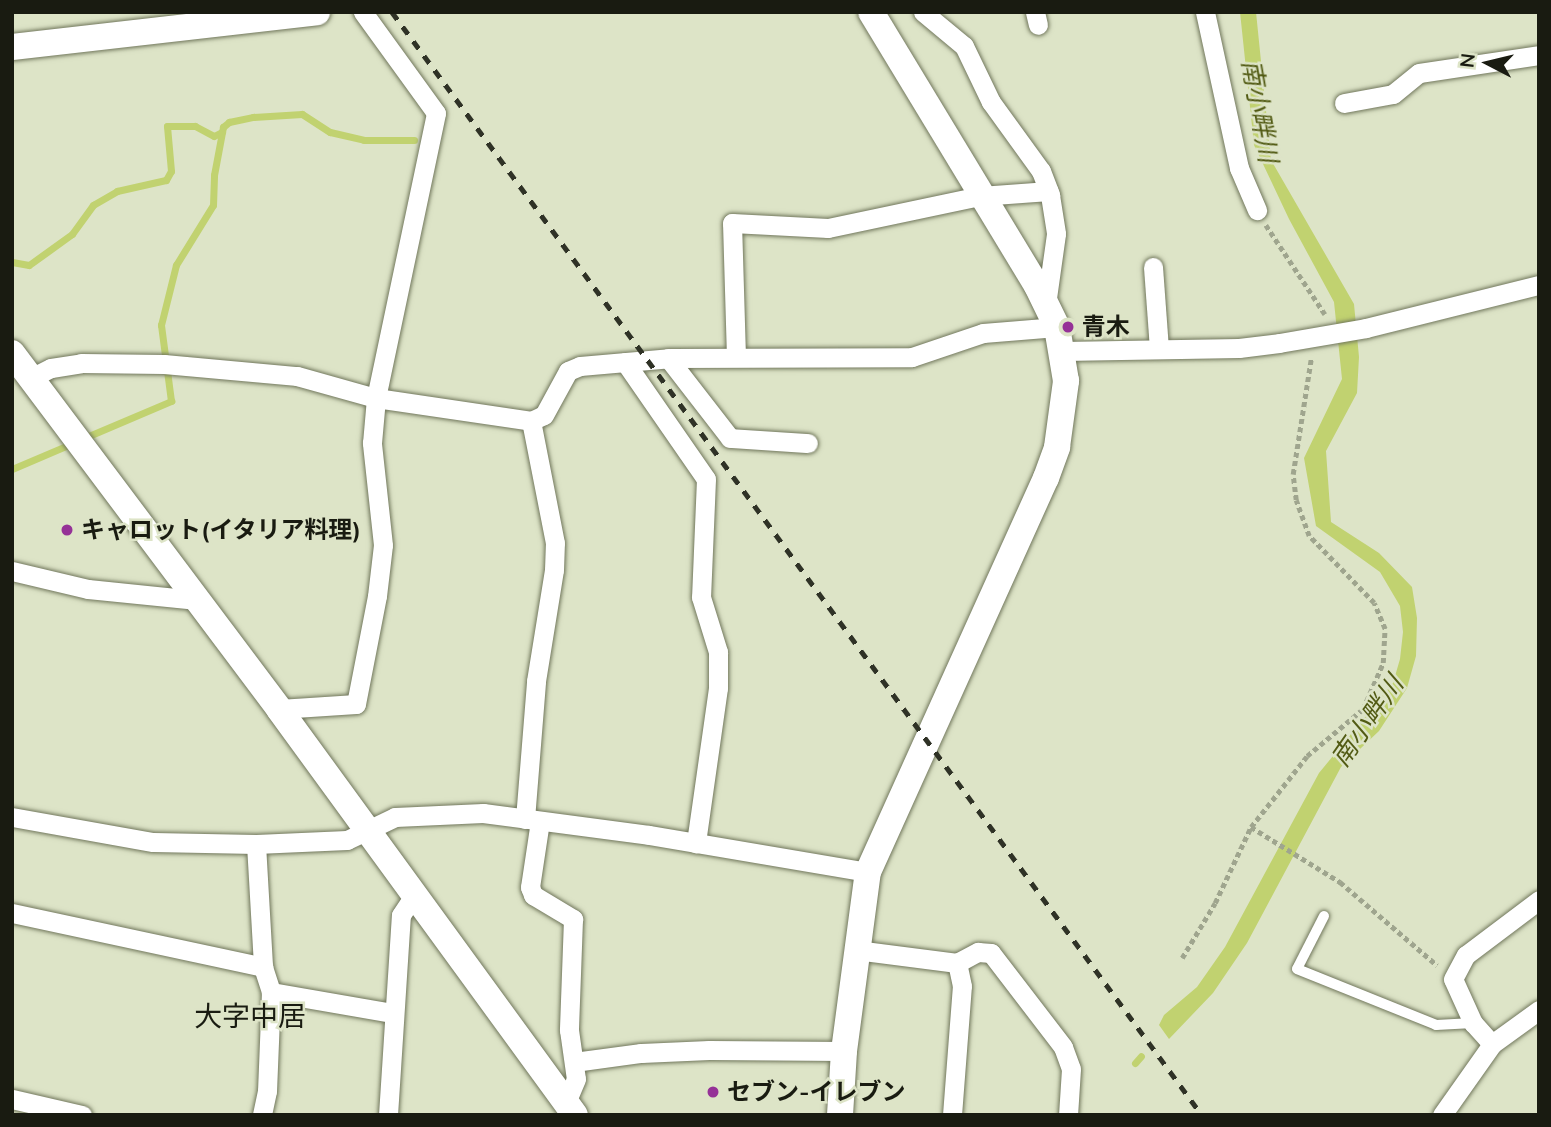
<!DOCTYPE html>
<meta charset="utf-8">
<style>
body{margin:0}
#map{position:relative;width:1551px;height:1127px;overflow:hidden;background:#dde4c7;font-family:Mulish,"Noto Sans JP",sans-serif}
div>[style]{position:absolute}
.water>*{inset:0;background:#c1d270}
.stream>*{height:7px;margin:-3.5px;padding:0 3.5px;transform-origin:3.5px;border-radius:3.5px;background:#c1d270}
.path>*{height:4.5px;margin-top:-2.25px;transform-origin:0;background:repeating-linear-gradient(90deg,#9fa58e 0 5px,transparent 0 8.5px)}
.roads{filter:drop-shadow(0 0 2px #71775c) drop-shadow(0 0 2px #71775c)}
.lane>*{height:10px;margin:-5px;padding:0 5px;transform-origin:5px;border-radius:5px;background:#fff}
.street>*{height:19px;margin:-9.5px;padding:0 9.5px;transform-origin:9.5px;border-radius:9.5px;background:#fff}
.secondary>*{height:26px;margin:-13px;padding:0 13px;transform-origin:13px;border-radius:13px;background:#fff}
.rail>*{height:5px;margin-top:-2.5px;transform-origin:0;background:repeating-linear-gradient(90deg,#2f3226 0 9px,transparent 0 18px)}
.dots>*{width:19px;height:19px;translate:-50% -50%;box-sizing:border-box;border:4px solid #dde4c7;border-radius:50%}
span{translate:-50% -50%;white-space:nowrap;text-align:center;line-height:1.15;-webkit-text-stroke:5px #dde4c7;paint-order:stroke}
.poi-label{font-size:24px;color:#191b11;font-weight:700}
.left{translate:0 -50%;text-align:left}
.water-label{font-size:26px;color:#525b14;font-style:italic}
.quarter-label{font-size:28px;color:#191b11}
.frame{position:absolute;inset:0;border:14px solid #191b11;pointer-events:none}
.north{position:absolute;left:1453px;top:28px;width:70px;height:70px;-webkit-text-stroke:5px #dde4c7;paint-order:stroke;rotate:277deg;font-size:19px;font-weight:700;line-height:28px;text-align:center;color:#191b11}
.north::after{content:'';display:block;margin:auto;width:24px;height:32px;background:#191b11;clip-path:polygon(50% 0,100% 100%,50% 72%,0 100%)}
</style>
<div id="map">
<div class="water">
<i style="clip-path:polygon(1240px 12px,1256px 12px,1271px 160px,1354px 304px,1359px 357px,1357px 393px,1326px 451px,1331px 522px,1379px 553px,1412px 587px,1417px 618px,1416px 656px,1407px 688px,1379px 731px,1341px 767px,1247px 943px,1213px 993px,1169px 1039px,1159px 1025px,1164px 1015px,1197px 987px,1225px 947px,1319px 773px,1393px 683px,1400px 659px,1403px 632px,1400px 606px,1380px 572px,1316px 526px,1304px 458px,1342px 379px,1334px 302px,1289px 219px,1254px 145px)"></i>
</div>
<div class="stream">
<i style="left:12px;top:262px;width:17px;rotate:10deg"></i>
<i style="left:29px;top:265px;width:53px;rotate:-35.8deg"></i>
<i style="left:72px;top:234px;width:36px;rotate:-54deg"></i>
<i style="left:93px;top:205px;width:28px;rotate:-30deg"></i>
<i style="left:117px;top:191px;width:50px;rotate:-12.7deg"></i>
<i style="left:166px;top:180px;width:10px;rotate:-61deg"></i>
<i style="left:171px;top:171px;width:45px;rotate:-95.1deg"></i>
<i style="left:167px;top:126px;width:28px"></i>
<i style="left:195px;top:126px;width:21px;rotate:28deg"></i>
<i style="left:214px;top:136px;width:9px;rotate:-27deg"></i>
<i style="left:84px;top:438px;width:95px;rotate:-23deg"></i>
<i style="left:171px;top:401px;width:77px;rotate:-97.5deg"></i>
<i style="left:161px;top:325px;width:62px;rotate:-76deg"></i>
<i style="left:176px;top:265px;width:70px;rotate:-58.3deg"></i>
<i style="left:213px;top:205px;width:30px;rotate:-88deg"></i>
<i style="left:214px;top:175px;width:49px;rotate:-79.4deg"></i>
<i style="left:223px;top:127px;width:8px;rotate:-40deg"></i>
<i style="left:229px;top:122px;width:25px;rotate:-12deg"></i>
<i style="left:253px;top:117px;width:49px;rotate:-3.5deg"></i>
<i style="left:302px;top:114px;width:33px;rotate:33deg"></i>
<i style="left:330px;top:132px;width:35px;rotate:13deg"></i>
<i style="left:364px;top:140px;width:50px"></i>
<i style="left:12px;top:469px;width:66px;rotate:-23.1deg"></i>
<i style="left:1135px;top:1063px;width:9px;rotate:-49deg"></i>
</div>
<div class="path">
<i style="left:1266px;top:225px;width:107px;rotate:56.5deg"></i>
<i style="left:1251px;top:827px;width:105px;rotate:31.7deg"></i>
<i style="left:1340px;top:882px;width:128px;rotate:40.6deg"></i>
<i style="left:1182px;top:958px;width:64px;rotate:-59deg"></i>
<i style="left:1215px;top:903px;width:84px;rotate:-64.7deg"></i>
<i style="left:1251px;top:827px;width:90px;rotate:-51.7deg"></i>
<i style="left:1307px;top:756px;width:73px;rotate:-40deg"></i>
<i style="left:1363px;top:709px;width:50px;rotate:-66.5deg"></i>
<i style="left:1383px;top:663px;width:34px;rotate:-87deg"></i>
<i style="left:1385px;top:629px;width:28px;rotate:-113deg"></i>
<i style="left:1374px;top:603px;width:93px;rotate:-134.1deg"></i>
<i style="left:1309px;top:536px;width:38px;rotate:-110deg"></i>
<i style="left:1296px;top:500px;width:26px;rotate:-97deg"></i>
<i style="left:1293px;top:474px;width:116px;rotate:-81.1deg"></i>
</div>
<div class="roads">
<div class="lane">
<i style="left:1324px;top:916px;width:59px;rotate:117deg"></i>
<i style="left:1297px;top:969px;width:150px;rotate:21.9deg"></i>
<i style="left:1436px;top:1025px;width:37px;rotate:-3deg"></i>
</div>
<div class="street">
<i style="left:923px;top:12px;width:53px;rotate:39.7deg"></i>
<i style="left:964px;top:46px;width:62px;rotate:64.3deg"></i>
<i style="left:991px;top:102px;width:85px;rotate:54.1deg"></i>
<i style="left:1041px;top:171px;width:26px;rotate:69deg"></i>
<i style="left:1050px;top:195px;width:39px;rotate:81deg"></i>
<i style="left:1056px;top:234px;width:72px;rotate:98deg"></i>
<i style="left:1035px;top:12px;width:13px;rotate:77deg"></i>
<i style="left:1205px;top:12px;width:160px;rotate:77.7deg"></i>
<i style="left:1239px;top:168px;width:46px;rotate:66.8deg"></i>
<i style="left:1344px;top:103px;width:50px;rotate:-10.4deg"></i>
<i style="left:1393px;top:94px;width:33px;rotate:-39deg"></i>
<i style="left:1419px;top:73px;width:121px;rotate:-8.5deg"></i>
<i style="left:1153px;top:267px;width:81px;rotate:85.8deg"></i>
<i style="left:1063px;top:351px;width:176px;rotate:-1deg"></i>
<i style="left:1239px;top:348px;width:40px;rotate:-7.1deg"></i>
<i style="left:1279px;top:343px;width:88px;rotate:-9.8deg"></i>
<i style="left:1366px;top:328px;width:178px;rotate:-14deg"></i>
<i style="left:736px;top:357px;width:134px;rotate:-91.7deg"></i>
<i style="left:732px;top:223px;width:96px;rotate:3deg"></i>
<i style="left:828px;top:228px;width:155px;rotate:-11.9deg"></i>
<i style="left:980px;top:196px;width:69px;rotate:-4.1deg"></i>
<i style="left:668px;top:358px;width:101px;rotate:52.2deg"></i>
<i style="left:730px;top:438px;width:78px;rotate:3.7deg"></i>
<i style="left:625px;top:362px;width:142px;rotate:55.3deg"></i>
<i style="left:706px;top:479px;width:118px;rotate:92.4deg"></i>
<i style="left:701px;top:597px;width:58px;rotate:72.8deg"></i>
<i style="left:718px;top:652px;width:36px;rotate:90deg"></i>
<i style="left:718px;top:688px;width:157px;rotate:98.1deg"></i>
<i style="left:31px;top:378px;width:22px;rotate:-27deg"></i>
<i style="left:51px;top:368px;width:30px;rotate:-9deg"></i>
<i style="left:81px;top:363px;width:83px;rotate:0.7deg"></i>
<i style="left:164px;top:364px;width:134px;rotate:5.2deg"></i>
<i style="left:297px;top:376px;width:82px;rotate:15.6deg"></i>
<i style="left:376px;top:398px;width:157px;rotate:8.4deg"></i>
<i style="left:531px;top:421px;width:14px;rotate:-25deg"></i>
<i style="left:544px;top:415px;width:50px;rotate:-61.4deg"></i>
<i style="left:568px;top:371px;width:13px;rotate:-23deg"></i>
<i style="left:580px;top:366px;width:92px;rotate:-5deg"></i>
<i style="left:672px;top:358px;width:240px;rotate:-0.2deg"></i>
<i style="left:912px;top:357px;width:75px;rotate:-18.7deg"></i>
<i style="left:983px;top:333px;width:74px;rotate:-4.6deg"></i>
<i style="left:12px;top:571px;width:78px;rotate:13.3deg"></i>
<i style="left:88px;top:589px;width:110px;rotate:5.8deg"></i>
<i style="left:279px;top:709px;width:77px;rotate:-3.7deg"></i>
<i style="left:356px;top:704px;width:110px;rotate:-79deg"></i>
<i style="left:377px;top:596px;width:51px;rotate:-83.3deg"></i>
<i style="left:383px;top:545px;width:103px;rotate:-96.2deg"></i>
<i style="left:372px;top:443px;width:45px;rotate:-84.9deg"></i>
<i style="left:376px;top:398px;width:291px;rotate:-78.1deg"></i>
<i style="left:436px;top:113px;width:125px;rotate:-125.9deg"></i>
<i style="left:12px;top:817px;width:143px;rotate:10.1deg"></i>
<i style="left:153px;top:842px;width:103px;rotate:1.1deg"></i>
<i style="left:256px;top:844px;width:91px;rotate:-2.5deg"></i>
<i style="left:347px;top:840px;width:53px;rotate:-25.6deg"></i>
<i style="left:395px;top:817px;width:88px;rotate:-2.6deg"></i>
<i style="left:483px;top:813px;width:167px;rotate:7.5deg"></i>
<i style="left:649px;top:835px;width:222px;rotate:9.6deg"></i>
<i style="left:525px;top:819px;width:138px;rotate:-85.4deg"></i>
<i style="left:536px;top:681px;width:112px;rotate:-80.8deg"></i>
<i style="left:554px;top:570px;width:27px;rotate:-88deg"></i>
<i style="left:555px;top:543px;width:124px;rotate:-101.1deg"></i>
<i style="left:540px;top:821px;width:67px;rotate:98.6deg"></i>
<i style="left:530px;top:887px;width:9px;rotate:69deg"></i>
<i style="left:533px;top:895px;width:47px;rotate:31deg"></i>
<i style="left:573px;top:919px;width:111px;rotate:92.1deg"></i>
<i style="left:569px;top:1030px;width:49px;rotate:81.9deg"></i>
<i style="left:576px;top:1079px;width:26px;rotate:113deg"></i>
<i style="left:256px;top:844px;width:123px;rotate:86.7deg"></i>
<i style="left:263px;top:967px;width:26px;rotate:72deg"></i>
<i style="left:271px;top:992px;width:99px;rotate:92.3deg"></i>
<i style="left:267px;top:1091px;width:25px;rotate:102deg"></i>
<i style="left:12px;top:913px;width:257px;rotate:12.1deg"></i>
<i style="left:856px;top:950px;width:102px;rotate:7.3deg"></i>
<i style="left:957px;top:963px;width:24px;rotate:-28deg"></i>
<i style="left:978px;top:952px;width:13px;rotate:4deg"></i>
<i style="left:991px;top:953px;width:118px;rotate:52.5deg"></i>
<i style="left:1063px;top:1047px;width:23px;rotate:70deg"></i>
<i style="left:1071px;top:1069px;width:46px;rotate:93.7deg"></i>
<i style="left:271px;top:992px;width:123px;rotate:9.8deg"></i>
<i style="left:1492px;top:1044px;width:28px;rotate:-132deg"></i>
<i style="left:1473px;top:1023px;width:48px;rotate:-114.4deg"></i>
<i style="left:1453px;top:979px;width:27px;rotate:-62deg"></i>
<i style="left:1466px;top:955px;width:91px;rotate:-37deg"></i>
<i style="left:574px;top:1062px;width:68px;rotate:-7.7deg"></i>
<i style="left:641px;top:1053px;width:68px;rotate:-2.5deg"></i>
<i style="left:709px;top:1050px;width:135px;rotate:0.4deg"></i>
<i style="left:12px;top:1099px;width:72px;rotate:12.9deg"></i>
<i style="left:388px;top:1115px;width:200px;rotate:-86.3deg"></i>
<i style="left:401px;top:915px;width:23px;rotate:-56deg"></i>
<i style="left:952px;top:1115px;width:129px;rotate:-85.6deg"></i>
<i style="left:962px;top:986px;width:24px;rotate:-102deg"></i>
<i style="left:1442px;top:1115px;width:87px;rotate:-54.8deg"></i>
<i style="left:1492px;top:1044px;width:58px;rotate:-35.9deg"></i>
</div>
<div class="secondary">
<i style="left:12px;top:47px;width:307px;rotate:-6.5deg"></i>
<i style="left:12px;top:353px;width:445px;rotate:53.1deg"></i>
<i style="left:279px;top:709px;width:502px;rotate:53.91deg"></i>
<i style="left:840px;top:1115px;width:64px;rotate:-86.4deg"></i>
<i style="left:844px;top:1051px;width:181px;rotate:-82.4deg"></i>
<i style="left:868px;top:872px;width:432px;rotate:-65.7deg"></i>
<i style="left:1046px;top:478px;width:33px;rotate:-70deg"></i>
<i style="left:1057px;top:447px;width:67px;rotate:-82.2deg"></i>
<i style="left:1066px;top:381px;width:55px;rotate:-99.5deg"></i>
<i style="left:1057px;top:327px;width:46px;rotate:-116deg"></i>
<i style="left:1037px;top:286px;width:320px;rotate:-121.2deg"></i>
</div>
</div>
<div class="rail">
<i style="left:392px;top:12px;width:1368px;rotate:53.71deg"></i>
</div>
<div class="dots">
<i style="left:1068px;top:327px;background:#953197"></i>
<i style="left:67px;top:530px;background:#953197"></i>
<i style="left:713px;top:1092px;background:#953197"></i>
</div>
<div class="poi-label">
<span class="left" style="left:1082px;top:327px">青木</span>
<span class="left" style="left:81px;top:530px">キャロット(イタリア料理)</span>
<span class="left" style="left:727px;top:1092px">セブン-イレブン</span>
</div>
<div class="water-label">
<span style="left:1260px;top:111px;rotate:80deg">南小畔川</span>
<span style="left:1367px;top:721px;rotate:-55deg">南小畔川</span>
</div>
<div class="quarter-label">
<span style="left:250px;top:1016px">大字中居</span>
</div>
<div class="frame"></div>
<div class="north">N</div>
</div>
